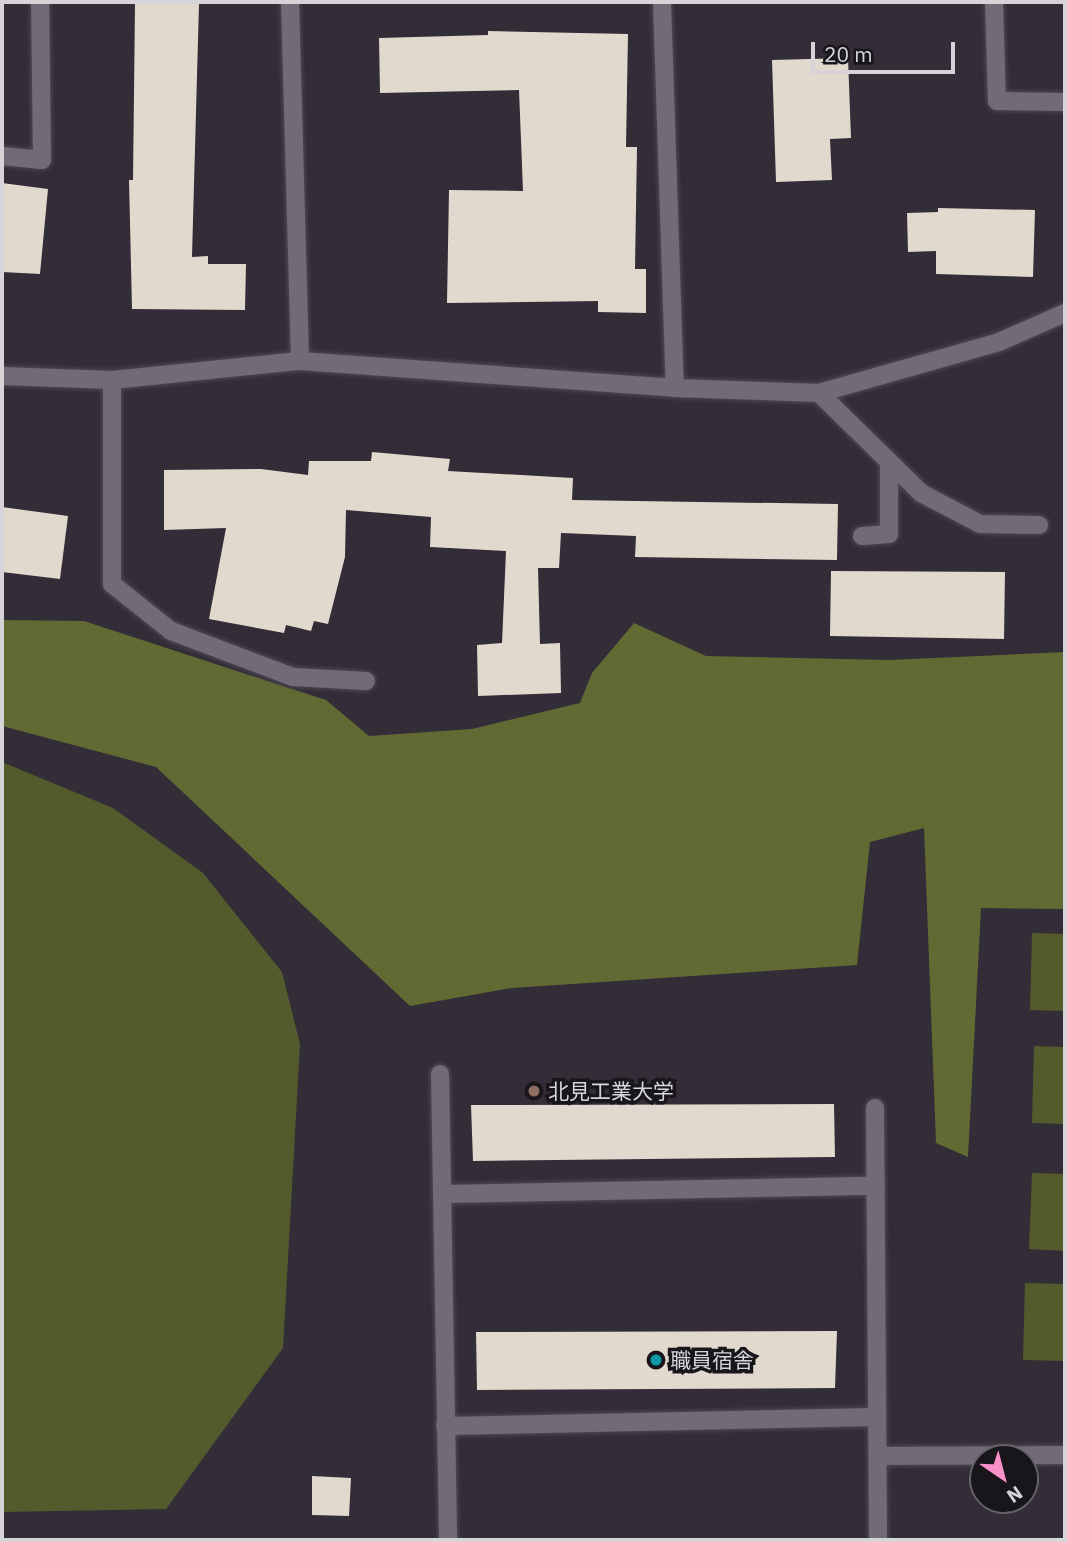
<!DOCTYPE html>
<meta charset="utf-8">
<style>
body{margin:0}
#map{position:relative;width:1067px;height:1542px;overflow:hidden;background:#322d37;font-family:"IBM Plex Sans","Noto Sans JP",sans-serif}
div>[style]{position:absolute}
.green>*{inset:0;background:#535b2c}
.forest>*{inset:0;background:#616a33}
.building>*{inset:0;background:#e2d9ce}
.roads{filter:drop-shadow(0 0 2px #4e4a52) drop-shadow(0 0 2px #4e4a52)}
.minor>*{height:18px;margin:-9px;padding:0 9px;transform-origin:9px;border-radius:9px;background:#706b77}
.dots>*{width:19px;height:19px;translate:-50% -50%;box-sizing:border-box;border:4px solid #18161b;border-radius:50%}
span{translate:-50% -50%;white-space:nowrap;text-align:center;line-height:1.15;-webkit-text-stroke:7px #18161b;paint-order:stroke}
.poi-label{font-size:21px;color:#d6d3d9}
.left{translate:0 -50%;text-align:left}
.frame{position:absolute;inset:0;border:4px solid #d6d3d9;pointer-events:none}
.north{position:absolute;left:969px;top:1444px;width:70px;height:70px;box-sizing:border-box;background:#18161b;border:2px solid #646267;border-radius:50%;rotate:145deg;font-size:19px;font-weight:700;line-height:28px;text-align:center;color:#d6d3d9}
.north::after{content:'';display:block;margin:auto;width:24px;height:32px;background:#f98fc9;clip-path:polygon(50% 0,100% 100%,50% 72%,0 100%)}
.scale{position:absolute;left:811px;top:42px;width:144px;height:32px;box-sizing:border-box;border:4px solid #d6d3d9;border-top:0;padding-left:9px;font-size:21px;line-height:24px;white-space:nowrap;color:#d6d3d9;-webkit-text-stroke:5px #18161b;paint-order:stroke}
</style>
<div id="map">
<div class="green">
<i style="clip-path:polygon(2px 762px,113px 808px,203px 873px,282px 972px,300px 1044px,283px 1348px,166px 1509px,2px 1512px)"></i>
<i style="clip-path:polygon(1032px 933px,1065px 934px,1065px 1011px,1030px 1010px)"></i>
<i style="clip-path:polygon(1034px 1046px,1065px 1047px,1065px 1124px,1032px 1123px)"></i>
<i style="clip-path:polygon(1032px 1173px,1065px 1174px,1065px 1251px,1029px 1249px)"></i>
<i style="clip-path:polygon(1025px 1283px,1065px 1284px,1065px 1361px,1023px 1360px)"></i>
</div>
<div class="forest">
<i style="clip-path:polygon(2px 620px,84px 621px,326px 700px,369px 736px,472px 729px,580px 703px,592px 673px,634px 623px,706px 656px,889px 660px,1065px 652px,1065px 909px,981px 908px,968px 1157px,936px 1143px,924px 828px,870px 842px,857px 965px,512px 988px,410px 1006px,156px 767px,2px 726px)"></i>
</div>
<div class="building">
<i style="clip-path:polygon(135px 4px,199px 4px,192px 257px,208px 256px,208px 264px,246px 264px,245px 310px,132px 309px,129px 180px,133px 180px)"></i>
<i style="clip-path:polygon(488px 31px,628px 34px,626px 147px,637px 147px,635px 269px,646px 269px,646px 313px,598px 312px,598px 301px,447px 303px,449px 190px,523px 191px,519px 90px,380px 93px,379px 38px,488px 35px)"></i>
<i style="clip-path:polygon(848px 58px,851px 138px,830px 139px,832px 180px,776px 182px,772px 60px)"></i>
<i style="clip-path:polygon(2px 183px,48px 189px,40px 274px,2px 272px)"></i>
<i style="clip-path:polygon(938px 208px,1035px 210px,1033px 277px,936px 274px,936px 251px,908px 252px,907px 213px,938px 212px)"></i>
<i style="clip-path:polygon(372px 452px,450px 459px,448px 471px,573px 478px,572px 500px,838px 504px,837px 560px,635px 557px,636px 536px,561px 533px,559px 568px,538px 568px,540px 644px,560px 643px,561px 693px,478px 696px,477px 645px,502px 643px,506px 551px,430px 547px,431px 517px,346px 510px,345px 557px,328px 624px,314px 621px,311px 631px,286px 625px,284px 633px,209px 619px,226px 528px,164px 530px,164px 470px,261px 469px,308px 475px,309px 461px,371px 461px)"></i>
<i style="clip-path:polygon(2px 507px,68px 516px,60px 579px,2px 572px)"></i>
<i style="clip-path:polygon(831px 571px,1005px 572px,1004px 639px,830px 636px)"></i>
<i style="clip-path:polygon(834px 1104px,835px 1157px,473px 1161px,471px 1105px)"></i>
<i style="clip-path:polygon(837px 1331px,835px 1388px,477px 1390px,476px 1332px)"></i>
<i style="clip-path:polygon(312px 1476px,351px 1478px,349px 1516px,312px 1515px)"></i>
</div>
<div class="roads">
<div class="minor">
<i style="left:290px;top:2px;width:359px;rotate:88.4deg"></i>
<i style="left:662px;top:2px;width:386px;rotate:88.1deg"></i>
<i style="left:994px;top:2px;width:99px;rotate:88.3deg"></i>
<i style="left:997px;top:101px;width:68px;rotate:0.8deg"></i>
<i style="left:2px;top:156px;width:40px;rotate:5.7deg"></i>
<i style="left:42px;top:160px;width:158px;rotate:-90.7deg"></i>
<i style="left:2px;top:376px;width:110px;rotate:2.1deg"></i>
<i style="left:112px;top:380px;width:189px;rotate:-5.8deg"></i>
<i style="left:300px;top:361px;width:376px;rotate:4.1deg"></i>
<i style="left:675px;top:388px;width:144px;rotate:2deg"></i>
<i style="left:819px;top:393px;width:187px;rotate:-15.8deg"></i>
<i style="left:999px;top:342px;width:72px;rotate:-23.7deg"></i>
<i style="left:112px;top:380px;width:204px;rotate:90deg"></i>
<i style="left:112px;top:584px;width:75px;rotate:38.5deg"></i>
<i style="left:171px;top:631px;width:130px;rotate:20.7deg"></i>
<i style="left:293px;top:677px;width:73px;rotate:3.1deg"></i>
<i style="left:819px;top:393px;width:143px;rotate:44.4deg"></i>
<i style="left:921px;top:493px;width:67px;rotate:27.7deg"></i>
<i style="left:980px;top:524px;width:59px;rotate:1deg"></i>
<i style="left:862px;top:536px;width:27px;rotate:-4deg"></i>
<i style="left:889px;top:534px;width:72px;rotate:-90deg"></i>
<i style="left:440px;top:1074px;width:466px;rotate:89deg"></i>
<i style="left:875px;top:1108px;width:432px;rotate:89.6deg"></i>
<i style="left:442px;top:1194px;width:434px;rotate:-1.1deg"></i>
<i style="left:445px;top:1426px;width:432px;rotate:-1.2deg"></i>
<i style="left:878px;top:1456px;width:187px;rotate:-0.3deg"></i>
</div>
</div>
<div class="dots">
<i style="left:534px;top:1091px;background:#8d6e63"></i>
<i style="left:656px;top:1360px;background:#0f9aa8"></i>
</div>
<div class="poi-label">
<span class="left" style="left:548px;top:1091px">北見工業大学</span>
<span class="left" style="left:670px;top:1360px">職員宿舎</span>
</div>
<div class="frame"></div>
<div class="north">N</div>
<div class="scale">20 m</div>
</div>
